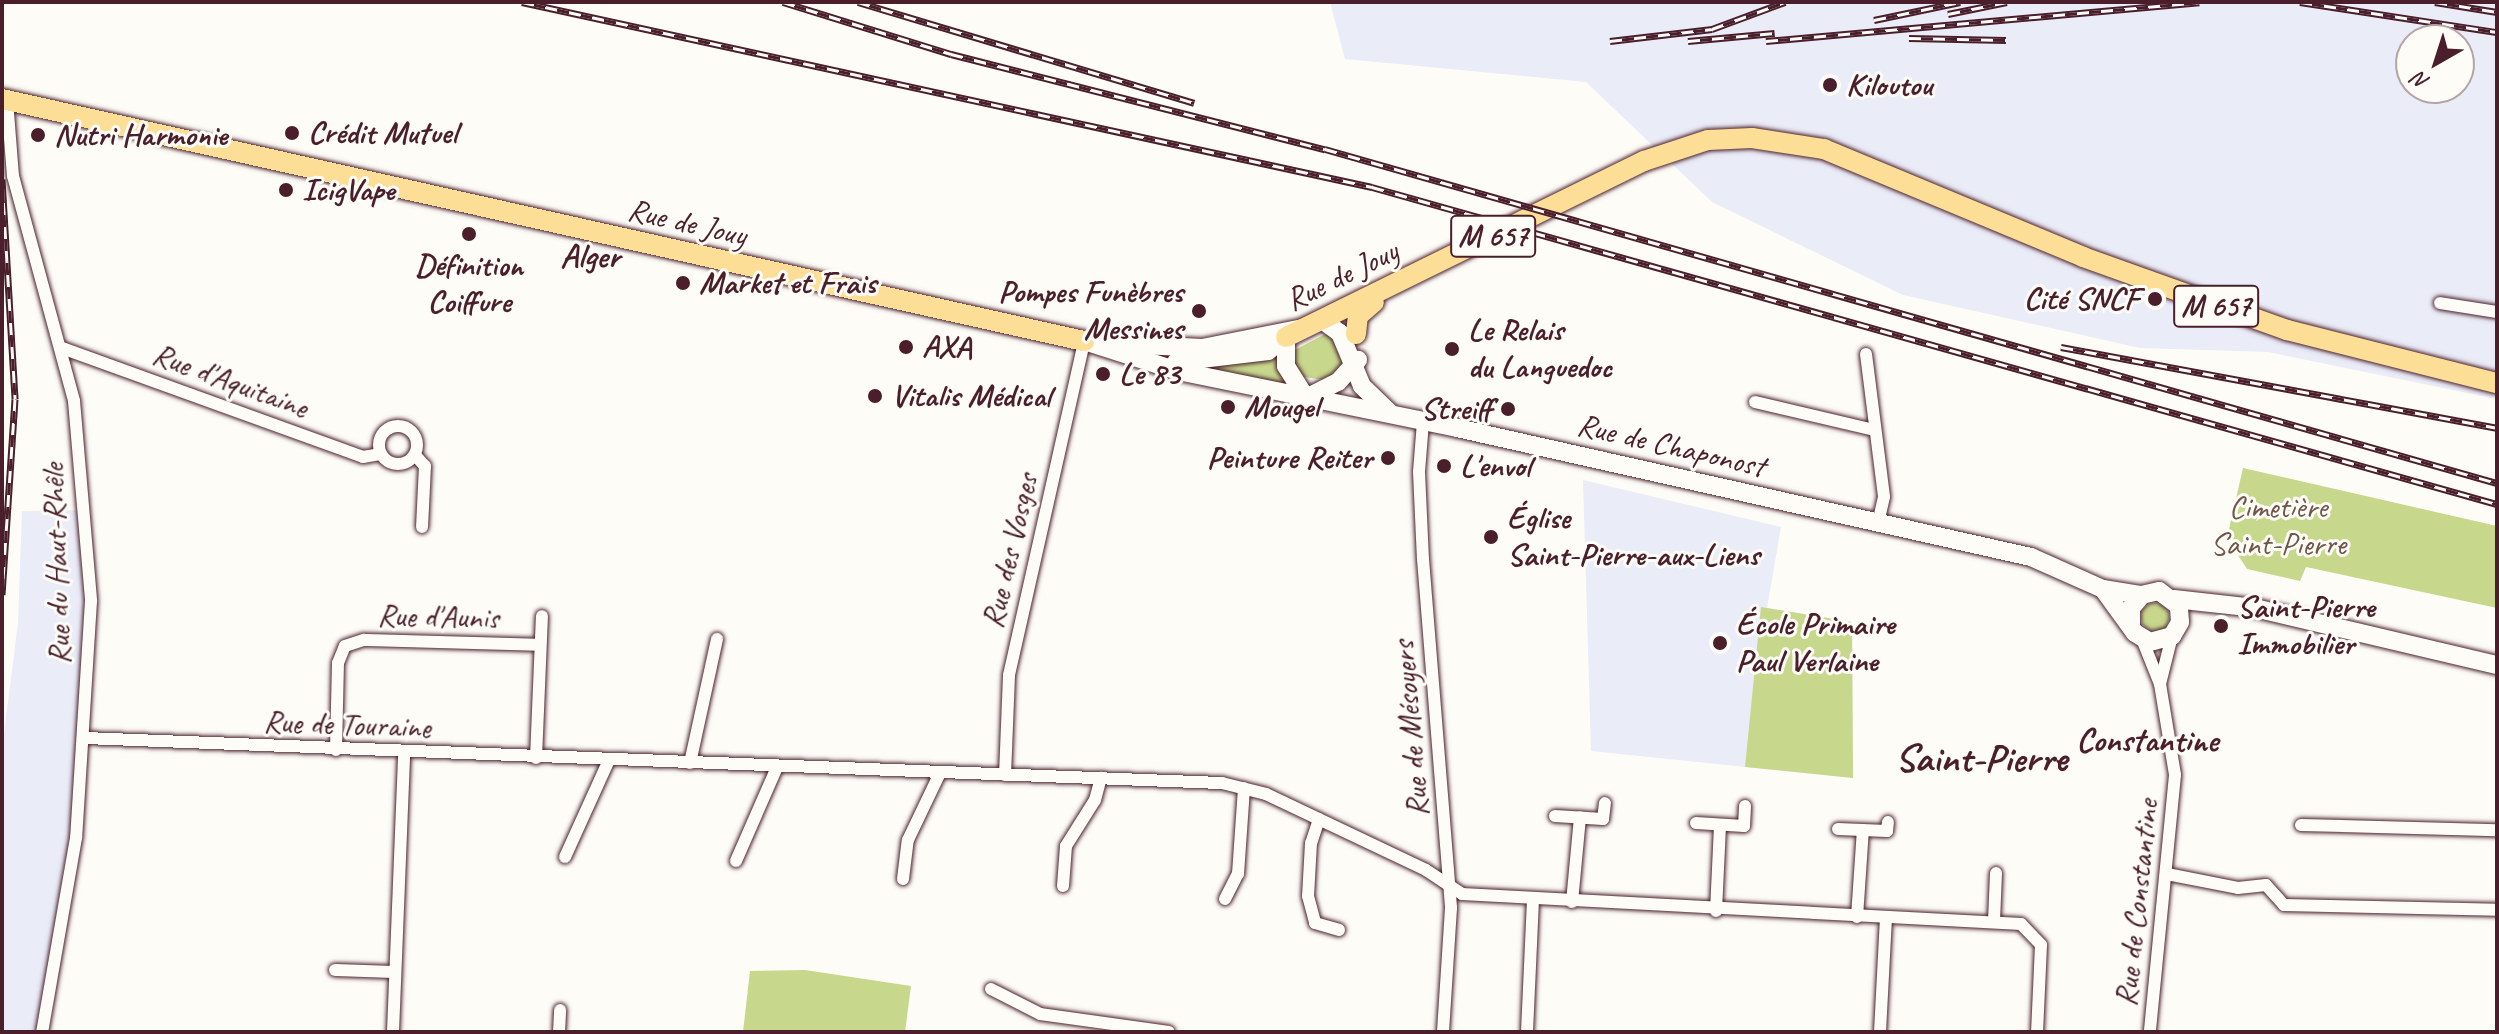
<!DOCTYPE html>
<meta charset="utf-8">
<style>
body{margin:0}
#map{position:relative;width:2499px;height:1034px;overflow:hidden;background:#fdfcf7;font-family:Caveat,sans-serif}
div>[style]{position:absolute}
.built>*{inset:0;background:#eaecf7}
.green>*{inset:0;background:#c7d88d}
.round{border-radius:50%}
.roads{filter:drop-shadow(0 0 2px #4a1f2b) drop-shadow(0 0 2px #4a1f2b)}
.street>*{height:12px;margin:-6px;padding:0 6px;transform-origin:6px;border-radius:6px;background:#fdfcf7}
.street>.ring{margin:-6px;padding:0;box-sizing:content-box;background:none;border:12px solid #fdfcf7;border-radius:50%}
.secondary>*{height:18px;margin:-9px;padding:0 9px;transform-origin:9px;border-radius:9px;background:#fdfcf7}
.primary>*{height:20px;margin:-10px;padding:0 10px;transform-origin:10px;border-radius:10px;background:#fdde96}
.rail>*{height:7px;margin-top:-3.5px;transform-origin:0;background:repeating-linear-gradient(90deg,#fdfcf7 0 12px,#4a1f2b 0 24px);box-sizing:border-box;border-block:2px solid #4a1f2b}
.dots>*{width:22px;height:22px;translate:-50% -50%;box-sizing:border-box;border:4px solid #fdfcf7;border-radius:50%}
span{translate:-50% -50%;white-space:nowrap;text-align:center;line-height:1.15;-webkit-text-stroke:6px #fdfcf7;paint-order:stroke}
.shield-label span{padding:2px 6px;background:#fdfcf7;border:2px solid;border-radius:6px;-webkit-text-stroke-width:0}
.shield-label{font-size:30px;color:#4a1f2b;font-weight:700}
.poi-label{font-size:32px;color:#4a1f2b;font-weight:700}
.left{translate:0 -50%;text-align:left}
.right{translate:-100% -50%;text-align:right}
.street-label{font-size:32px;color:#4a1f2b}
.park-label{font-size:32px;color:#705648}
.neighbourhood-label{font-size:34px;color:#4a1f2b;font-weight:700}
.district-label{font-size:40px;color:#4a1f2b;font-weight:700}
.frame{position:absolute;inset:0;border:4px solid #4a1f2b;pointer-events:none}
.north{position:absolute;left:2395px;top:24px;width:80px;height:80px;box-sizing:border-box;background:#fdfcf7;border:2px solid #b5a4a5;border-radius:50%;rotate:219deg;font-size:22px;font-weight:700;line-height:32px;text-align:center;color:#4a1f2b}
.north::after{content:'';display:block;margin:auto;width:28px;height:36px;background:#4a1f2b;clip-path:polygon(50% 0,100% 100%,50% 72%,0 100%)}
</style>
<div id="map">
<div class="built">
<i style="clip-path:polygon(evenodd,1330px 2px,2497px 2px,2497px 399px,2268px 352px,2140px 348px,1903px 295px,1712px 202px,1586px 82px,1345px 59px,1330px 2px,2411px 40px,2459px 40px,2459px 88px,2411px 88px,2411px 40px)"></i>
<i style="clip-path:polygon(1583px 480px,1781px 527px,1767px 608px,1852px 622px,1853px 778px,1591px 751px)"></i>
<i style="clip-path:polygon(85px 510px,91px 601px,85px 738px,42px 1032px,2px 1032px,2px 749px,18px 623px,22px 511px)"></i>
</div>
<div class="green">
<i style="clip-path:polygon(1331px 331px,1345px 360px,1342px 366px,1325px 380px,1304px 377px,1295px 368px,1291px 352px)"></i>
<i style="clip-path:polygon(1277px 353px,1280px 370px,1293px 390px,1192px 367px)"></i>
<i style="clip-path:polygon(2243px 468px,2497px 526px,2497px 608px,2306px 567px,2300px 581px,2247px 569px,2227px 538px)"></i>
<i class="round" style="left:2141px;top:603px;width:28px;height:28px"></i>
<i style="clip-path:polygon(1761px 607px,1852px 622px,1853px 778px,1745px 767px)"></i>
<i style="clip-path:polygon(805px 970px,911px 986px,905px 1032px,743px 1032px,750px 971px)"></i>
</div>
<div class="roads">
<div class="street">
<i style="left:7px;top:100px;width:76px;rotate:85.5deg"></i>
<i style="left:13px;top:176px;width:233px;rotate:74.8deg"></i>
<i style="left:74px;top:401px;width:201px;rotate:85.1deg"></i>
<i style="left:91px;top:601px;width:237px;rotate:93.6deg"></i>
<i style="left:76px;top:838px;width:197px;rotate:99.9deg"></i>
<i style="left:2440px;top:303px;width:58px;rotate:9deg"></i>
<i style="left:62px;top:348px;width:320px;rotate:19.9deg"></i>
<i style="left:363px;top:457px;width:17px;rotate:-10deg"></i>
<i style="left:1866px;top:354px;width:144px;rotate:82.8deg"></i>
<i style="left:1884px;top:497px;width:27px;rotate:103deg"></i>
<i style="left:1755px;top:402px;width:122px;rotate:13.2deg"></i>
<i style="left:1423px;top:422px;width:50px;rotate:94.6deg"></i>
<i style="left:1419px;top:472px;width:87px;rotate:87.4deg"></i>
<i style="left:1423px;top:559px;width:350px;rotate:85.4deg"></i>
<i style="left:1451px;top:908px;width:124px;rotate:93.7deg"></i>
<i class="ring" style="left:379px;top:426px;width:26px;height:26px"></i>
<i style="left:415px;top:455px;width:15px;rotate:48deg"></i>
<i style="left:425px;top:466px;width:61px;rotate:92.8deg"></i>
<i style="left:2142px;top:639px;width:48px;rotate:68.2deg"></i>
<i style="left:2160px;top:684px;width:92px;rotate:80.6deg"></i>
<i style="left:2175px;top:775px;width:258px;rotate:95.6deg"></i>
<i style="left:2160px;top:684px;width:49px;rotate:-76deg"></i>
<i style="left:85px;top:738px;width:1138px;rotate:2.27deg"></i>
<i style="left:1222px;top:783px;width:45px;rotate:14deg"></i>
<i style="left:1266px;top:794px;width:177px;rotate:25.4deg"></i>
<i style="left:1426px;top:870px;width:43px;rotate:33.7deg"></i>
<i style="left:1462px;top:894px;width:560px;rotate:3.07deg"></i>
<i style="left:2021px;top:924px;width:29px;rotate:46deg"></i>
<i style="left:2041px;top:945px;width:87px;rotate:92.6deg"></i>
<i style="left:336px;top:750px;width:87px;rotate:-88.7deg"></i>
<i style="left:338px;top:663px;width:18px;rotate:-68deg"></i>
<i style="left:345px;top:646px;width:20px;rotate:-18deg"></i>
<i style="left:364px;top:640px;width:176px;rotate:1.6deg"></i>
<i style="left:536px;top:758px;width:142px;rotate:-87.6deg"></i>
<i style="left:690px;top:763px;width:127px;rotate:-77.7deg"></i>
<i style="left:1005px;top:775px;width:100px;rotate:-87.7deg"></i>
<i style="left:1009px;top:675px;width:342px;rotate:-77.3deg"></i>
<i style="left:1555px;top:816px;width:48px;rotate:3.6deg"></i>
<i style="left:1603px;top:819px;width:16px;rotate:-83deg"></i>
<i style="left:1319px;top:819px;width:25px;rotate:108deg"></i>
<i style="left:1311px;top:843px;width:53px;rotate:93.2deg"></i>
<i style="left:1308px;top:896px;width:28px;rotate:75deg"></i>
<i style="left:1315px;top:923px;width:25px;rotate:16deg"></i>
<i style="left:1696px;top:823px;width:48px;rotate:3.6deg"></i>
<i style="left:1744px;top:826px;width:20px;rotate:-87deg"></i>
<i style="left:2301px;top:825px;width:196px;rotate:1.5deg"></i>
<i style="left:1838px;top:829px;width:49px;rotate:2.3deg"></i>
<i style="left:1887px;top:831px;width:9px;rotate:-84deg"></i>
<i style="left:565px;top:857px;width:104px;rotate:-65.6deg"></i>
<i style="left:736px;top:861px;width:103px;rotate:-66.4deg"></i>
<i style="left:2167px;top:874px;width:72px;rotate:11.2deg"></i>
<i style="left:2238px;top:888px;width:28px;rotate:-6deg"></i>
<i style="left:2266px;top:885px;width:27px;rotate:48deg"></i>
<i style="left:2284px;top:905px;width:213px;rotate:1.3deg"></i>
<i style="left:903px;top:879px;width:39px;rotate:-83deg"></i>
<i style="left:908px;top:840px;width:74px;rotate:-64.5deg"></i>
<i style="left:1063px;top:886px;width:40px;rotate:-85.7deg"></i>
<i style="left:1066px;top:846px;width:54px;rotate:-57.8deg"></i>
<i style="left:1095px;top:800px;width:23px;rotate:-75deg"></i>
<i style="left:1225px;top:899px;width:28px;rotate:-63deg"></i>
<i style="left:1238px;top:874px;width:86px;rotate:-86deg"></i>
<i style="left:1572px;top:902px;width:85px;rotate:-84.6deg"></i>
<i style="left:1716px;top:911px;width:86px;rotate:-87.3deg"></i>
<i style="left:1857px;top:917px;width:87px;rotate:-86.1deg"></i>
<i style="left:1994px;top:921px;width:48px;rotate:-87.6deg"></i>
<i style="left:335px;top:970px;width:59px;rotate:1.9deg"></i>
<i style="left:991px;top:989px;width:55px;rotate:27deg"></i>
<i style="left:1040px;top:1014px;width:130px;rotate:7.9deg"></i>
<i style="left:393px;top:1032px;width:279px;rotate:-87.7deg"></i>
<i style="left:559px;top:1032px;width:22px;rotate:-87deg"></i>
<i style="left:1527px;top:1032px;width:132px;rotate:-87.4deg"></i>
<i style="left:1880px;top:1032px;width:114px;rotate:-87deg"></i>
</div>
<div class="secondary">
<i style="left:1322px;top:320px;width:22px;rotate:36deg"></i>
<i style="left:1340px;top:333px;width:57px;rotate:67.5deg"></i>
<i style="left:1362px;top:386px;width:40px;rotate:44deg"></i>
<i style="left:1286px;top:337px;width:29px;rotate:90deg"></i>
<i style="left:1286px;top:366px;width:38px;rotate:58deg"></i>
<i style="left:1084px;top:341px;width:99px;rotate:17.7deg"></i>
<i style="left:1178px;top:371px;width:285px;rotate:11.5deg"></i>
<i style="left:1457px;top:428px;width:588px;rotate:12.67deg"></i>
<i style="left:2031px;top:557px;width:79px;rotate:24deg"></i>
<i style="left:2103px;top:589px;width:39px;rotate:9deg"></i>
<i style="left:1103px;top:343px;width:99px;rotate:2.9deg"></i>
<i style="left:1202px;top:348px;width:103px;rotate:-11.2deg"></i>
<i style="left:1176px;top:362px;width:93px;rotate:-6.8deg"></i>
<i style="left:1268px;top:351px;width:23px;rotate:-38deg"></i>
<i style="left:1306px;top:398px;width:36px;rotate:-27deg"></i>
<i style="left:1338px;top:382px;width:30px;rotate:-48deg"></i>
<i style="left:2103px;top:589px;width:54px;rotate:54deg"></i>
<i style="left:2135px;top:633px;width:17px;rotate:31deg"></i>
<i style="left:2150px;top:642px;width:23px;rotate:-15deg"></i>
<i style="left:2172px;top:636px;width:16px;rotate:-60deg"></i>
<i style="left:2180px;top:622px;width:16px;rotate:-94deg"></i>
<i style="left:2179px;top:606px;width:25px;rotate:-143deg"></i>
<i style="left:2159px;top:591px;width:17px;rotate:167deg"></i>
<i style="left:2142px;top:595px;width:17px;rotate:130deg"></i>
<i style="left:2131px;top:608px;width:18px;rotate:90deg"></i>
<i style="left:2174px;top:599px;width:81px;rotate:6.3deg"></i>
<i style="left:2255px;top:608px;width:249px;rotate:13.3deg"></i>
</div>
<div class="primary">
<i style="left:2px;top:99px;width:1109px;rotate:12.61deg"></i>
<i style="left:1356px;top:334px;width:18px;rotate:-84deg"></i>
<i style="left:1358px;top:316px;width:21px;rotate:-41deg"></i>
<i style="left:1286px;top:337px;width:399px;rotate:-26.2deg"></i>
<i style="left:1644px;top:161px;width:67px;rotate:-18.2deg"></i>
<i style="left:1708px;top:140px;width:44px;rotate:-2.6deg"></i>
<i style="left:1752px;top:138px;width:73px;rotate:8.7deg"></i>
<i style="left:1824px;top:149px;width:281px;rotate:22.6deg"></i>
<i style="left:2083px;top:257px;width:217px;rotate:19.7deg"></i>
<i style="left:2287px;top:330px;width:217px;rotate:14.2deg"></i>
</div>
</div>
<div class="rail">
<i style="left:522px;top:2px;width:870px;rotate:12.28deg"></i>
<i style="left:1372px;top:187px;width:1169px;rotate:15.74deg"></i>
<i style="left:783px;top:2px;width:176px;rotate:17.2deg"></i>
<i style="left:951px;top:54px;width:386px;rotate:14.3deg"></i>
<i style="left:1325px;top:149px;width:1219px;rotate:15.91deg"></i>
<i style="left:858px;top:2px;width:351px;rotate:16.7deg"></i>
<i style="left:2300px;top:2px;width:199px;rotate:8.7deg"></i>
<i style="left:2435px;top:2px;width:63px;rotate:9.2deg"></i>
<i style="left:1948px;top:14px;width:60px;rotate:-11.5deg"></i>
<i style="left:1874px;top:20px;width:88px;rotate:-11.8deg"></i>
<i style="left:1909px;top:38px;width:97px;rotate:1.2deg"></i>
<i style="left:1610px;top:41px;width:103px;rotate:-6.7deg"></i>
<i style="left:1712px;top:29px;width:78px;rotate:-20.3deg"></i>
<i style="left:1688px;top:41px;width:87px;rotate:-5.3deg"></i>
<i style="left:1766px;top:41px;width:435px;rotate:-5.1deg"></i>
<i style="left:2px;top:179px;width:220px;rotate:86.6deg"></i>
<i style="left:15px;top:399px;width:196px;rotate:93.8deg"></i>
<i style="left:2061px;top:347px;width:443px;rotate:10.5deg"></i>
</div>
<div class="dots">
<i style="left:1830px;top:85px;background:#4a1f2b"></i>
<i style="left:292px;top:133px;background:#4a1f2b"></i>
<i style="left:38px;top:135px;background:#4a1f2b"></i>
<i style="left:286px;top:190px;background:#4a1f2b"></i>
<i style="left:469px;top:234px;background:#4a1f2b"></i>
<i style="left:683px;top:283px;background:#4a1f2b"></i>
<i style="left:2155px;top:299px;background:#4a1f2b"></i>
<i style="left:1199px;top:311px;background:#4a1f2b"></i>
<i style="left:906px;top:347px;background:#4a1f2b"></i>
<i style="left:1452px;top:349px;background:#4a1f2b"></i>
<i style="left:1103px;top:374px;background:#4a1f2b"></i>
<i style="left:875px;top:396px;background:#4a1f2b"></i>
<i style="left:1228px;top:407px;background:#4a1f2b"></i>
<i style="left:1508px;top:409px;background:#4a1f2b"></i>
<i style="left:1388px;top:458px;background:#4a1f2b"></i>
<i style="left:1444px;top:466px;background:#4a1f2b"></i>
<i style="left:1491px;top:537px;background:#4a1f2b"></i>
<i style="left:2221px;top:626px;background:#4a1f2b"></i>
<i style="left:1720px;top:643px;background:#4a1f2b"></i>
</div>
<div class="shield-label">
<span style="left:1493px;top:236px">M 657</span>
<span style="left:2216px;top:306px">M 657</span>
</div>
<div class="poi-label">
<span class="left" style="left:1846px;top:85px">Kiloutou</span>
<span class="left" style="left:308px;top:133px">Crédit Mutuel</span>
<span class="left" style="left:54px;top:135px">Nutri Harmonie</span>
<span class="left" style="left:302px;top:190px">IcigVape</span>
<span style="left:469px;top:284px">Définition<br>Coiffure</span>
<span class="left" style="left:699px;top:283px">Market et Frais</span>
<span class="right" style="left:1183px;top:311px">Pompes Funèbres<br>Messines</span>
<span class="right" style="left:2139px;top:299px">Cité SNCF</span>
<span class="left" style="left:1468px;top:349px">Le Relais<br>du Languedoc</span>
<span class="left" style="left:922px;top:347px">AXA</span>
<span class="left" style="left:1119px;top:374px">Le 83</span>
<span class="left" style="left:891px;top:396px">Vitalis Médical</span>
<span class="left" style="left:1244px;top:407px">Mougel</span>
<span class="right" style="left:1492px;top:409px">Streiff</span>
<span class="right" style="left:1372px;top:458px">Peinture Reiter</span>
<span class="left" style="left:1460px;top:466px">L'envol</span>
<span class="left" style="left:1507px;top:537px">Église<br>Saint-Pierre-aux-Liens</span>
<span class="left" style="left:2237px;top:626px">Saint-Pierre<br>Immobilier</span>
<span class="left" style="left:1736px;top:643px">École Primaire<br>Paul Verlaine</span>
</div>
<div class="street-label">
<span style="left:687px;top:223px;rotate:13deg">Rue de Jouy</span>
<span style="left:1342px;top:276px;rotate:-26deg">Rue de Jouy</span>
<span style="left:230px;top:381px;rotate:20deg">Rue d'Aquitaine</span>
<span style="left:1671px;top:446px;rotate:13deg">Rue de Chaponost</span>
<span style="left:1010px;top:551px;rotate:-77deg">Rue des Vosges</span>
<span style="left:57px;top:564px;rotate:-92deg">Rue du Haut-Rhêle</span>
<span style="left:438px;top:617px;rotate:1deg">Rue d'Aunis</span>
<span style="left:347px;top:725px;rotate:2deg">Rue de Touraine</span>
<span style="left:1411px;top:729px;rotate:-95deg">Rue de Mésoyers</span>
<span style="left:2137px;top:903px;rotate:-84deg">Rue de Constantine</span>
</div>
<div class="park-label">
<span style="left:2278px;top:526px">Cimetière<br>Saint-Pierre</span>
</div>
<div class="neighbourhood-label">
<span style="left:590px;top:256px">Alger</span>
<span style="left:2147px;top:740px">Constantine</span>
</div>
<div class="district-label">
<span style="left:1981px;top:758px">Saint-Pierre</span>
</div>
<div class="frame"></div>
<div class="north">N</div>
</div>
